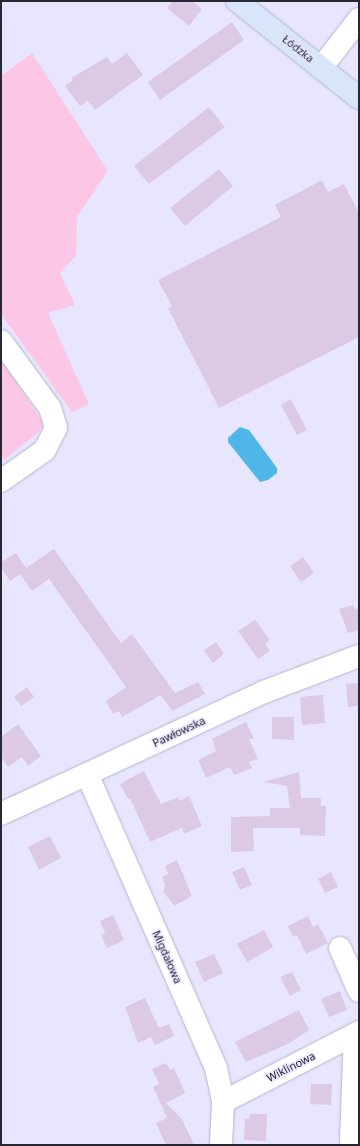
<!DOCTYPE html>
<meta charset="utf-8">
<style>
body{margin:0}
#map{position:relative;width:360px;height:1146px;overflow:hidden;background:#e7e6fe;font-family:"Noto Sans",sans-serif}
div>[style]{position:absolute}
.green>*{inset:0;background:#fcc6e6}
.water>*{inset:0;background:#4fb7e8}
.building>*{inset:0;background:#dccae4}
.roads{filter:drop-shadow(0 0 1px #b5b4d0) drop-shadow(0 0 1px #b5b4d0)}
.minor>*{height:22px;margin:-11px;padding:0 11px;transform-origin:11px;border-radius:11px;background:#fff}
.major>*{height:22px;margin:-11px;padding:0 11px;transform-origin:11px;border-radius:11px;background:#d8e5fa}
span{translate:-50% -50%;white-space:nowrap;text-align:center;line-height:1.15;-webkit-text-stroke:3px #e7e6fe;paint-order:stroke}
.street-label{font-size:11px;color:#282833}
.frame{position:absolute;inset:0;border:2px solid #282833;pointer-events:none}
</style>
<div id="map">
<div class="green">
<i style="clip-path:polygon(32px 53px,108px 171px,77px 217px,76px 256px,60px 273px,75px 305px,48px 313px,89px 404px,72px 412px,1px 314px,1px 76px)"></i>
<i style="clip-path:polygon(1px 359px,43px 422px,40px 431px,4px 460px,1px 456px)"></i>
</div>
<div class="water">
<i style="clip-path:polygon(240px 427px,249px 430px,277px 468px,277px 473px,268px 480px,260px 482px,228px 442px,228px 438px)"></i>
</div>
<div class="building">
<i style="clip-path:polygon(173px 1px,192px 1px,202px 9px,189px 26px,167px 8px)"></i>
<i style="clip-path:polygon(232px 22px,244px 40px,160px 100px,148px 82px)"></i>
<i style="clip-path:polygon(127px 53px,143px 75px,95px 110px,88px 101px,80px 106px,65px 86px,73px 80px,71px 78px,107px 57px,112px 64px)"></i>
<i style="clip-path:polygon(209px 107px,225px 127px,149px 184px,134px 166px)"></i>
<i style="clip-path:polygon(219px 169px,233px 186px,185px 226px,170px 208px)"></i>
<i style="clip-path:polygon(322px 180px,328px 192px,344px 184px,359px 213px,359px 337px,219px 408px,168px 308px,172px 306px,158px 280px,281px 217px,275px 205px)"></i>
<i style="clip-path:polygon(291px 399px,307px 430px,297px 435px,281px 405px)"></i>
<i style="clip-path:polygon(54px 549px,121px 643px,132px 634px,175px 693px,198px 682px,205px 694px,172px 711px,161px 695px,122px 717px,119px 711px,113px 714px,106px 701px,126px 687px,49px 579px,32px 591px,20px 574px,10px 581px,1px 567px,1px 562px,16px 553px,26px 568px)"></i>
<i style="clip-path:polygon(303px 557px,314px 573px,301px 582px,290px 566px)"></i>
<i style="clip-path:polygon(353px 605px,355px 609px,359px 608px,359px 630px,348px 633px,339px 609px)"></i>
<i style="clip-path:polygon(255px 620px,270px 640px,265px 644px,270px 651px,258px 659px,238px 631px)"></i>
<i style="clip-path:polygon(216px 642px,224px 654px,213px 663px,204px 650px)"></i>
<i style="clip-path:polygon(359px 683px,359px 706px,348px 707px,346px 684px)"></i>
<i style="clip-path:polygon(27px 687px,34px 697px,21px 706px,14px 697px)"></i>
<i style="clip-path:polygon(323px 695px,325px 723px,302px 725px,300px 697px)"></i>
<i style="clip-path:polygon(272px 717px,294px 717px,294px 740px,272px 739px)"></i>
<i style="clip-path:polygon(246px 722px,254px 739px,249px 739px,258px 759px,249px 762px,252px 768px,234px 775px,230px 767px,206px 778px,198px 760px,216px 751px,212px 739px)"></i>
<i style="clip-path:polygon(18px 724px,41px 756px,28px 766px,22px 757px,8px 767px,1px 757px,1px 737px)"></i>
<i style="clip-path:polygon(144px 771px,161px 804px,178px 797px,180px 801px,189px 796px,202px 826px,184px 834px,182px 828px,150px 842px,130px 798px,128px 799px,120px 784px)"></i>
<i style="clip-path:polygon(299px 772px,301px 798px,321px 798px,321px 806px,326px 806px,325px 836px,300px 835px,300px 828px,253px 828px,254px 851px,231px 852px,231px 817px,270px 816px,270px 808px,290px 808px,287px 786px,263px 782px)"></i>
<i style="clip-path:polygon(50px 836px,61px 858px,39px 870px,28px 847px)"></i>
<i style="clip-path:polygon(177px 860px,192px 896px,174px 906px,163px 891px,165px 885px,162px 877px,168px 874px,165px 866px)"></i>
<i style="clip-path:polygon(244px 867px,252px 885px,240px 890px,232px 872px)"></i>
<i style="clip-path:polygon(331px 872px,338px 887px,325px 893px,318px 879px)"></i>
<i style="clip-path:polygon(113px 915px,124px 940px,107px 948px,101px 935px,105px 933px,100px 921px)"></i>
<i style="clip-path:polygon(308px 916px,313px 927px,318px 924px,328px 943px,306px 954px,297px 935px,293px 937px,288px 926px)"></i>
<i style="clip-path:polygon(264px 930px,273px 947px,247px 962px,237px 944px)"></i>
<i style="clip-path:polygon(214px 954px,223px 973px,204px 982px,195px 962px)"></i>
<i style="clip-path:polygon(292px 972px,301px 990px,290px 996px,280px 977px)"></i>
<i style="clip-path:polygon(340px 991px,347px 1010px,329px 1017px,321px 999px)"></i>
<i style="clip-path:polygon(145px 998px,159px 1028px,169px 1024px,174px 1036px,155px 1045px,151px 1037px,138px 1043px,125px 1007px)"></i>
<i style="clip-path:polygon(299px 1010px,309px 1030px,288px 1044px,246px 1062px,235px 1042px)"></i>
<i style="clip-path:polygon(166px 1063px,170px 1070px,174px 1068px,185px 1093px,166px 1103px,182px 1119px,194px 1145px,166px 1145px,156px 1123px,167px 1118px,153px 1087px,159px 1084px,152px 1069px)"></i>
<i style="clip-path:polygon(311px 1084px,332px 1084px,331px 1105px,310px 1104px)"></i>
<i style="clip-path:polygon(250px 1114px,267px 1114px,266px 1141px,244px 1140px,245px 1119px,249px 1119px)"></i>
</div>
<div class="roads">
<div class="minor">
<i style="left:321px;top:68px;width:62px;rotate:-52.2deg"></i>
<i style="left:1px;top:341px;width:83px;rotate:53.8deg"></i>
<i style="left:50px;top:408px;width:21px;rotate:73deg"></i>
<i style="left:56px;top:428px;width:25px;rotate:117deg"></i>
<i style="left:45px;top:450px;width:54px;rotate:144.8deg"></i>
<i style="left:87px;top:774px;width:321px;rotate:66.3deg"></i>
<i style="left:216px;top:1068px;width:35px;rotate:78deg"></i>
<i style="left:223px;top:1102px;width:43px;rotate:92.7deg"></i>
<i style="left:1px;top:814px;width:290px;rotate:-24.9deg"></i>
<i style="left:264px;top:692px;width:102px;rotate:-20.8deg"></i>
<i style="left:340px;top:948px;width:47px;rotate:66.2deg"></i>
<i style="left:223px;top:1102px;width:153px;rotate:-27.2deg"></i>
<i style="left:351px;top:1141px;width:107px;rotate:-87.9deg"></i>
</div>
<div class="major">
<i style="left:237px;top:1px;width:156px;rotate:38.5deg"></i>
</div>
</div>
<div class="street-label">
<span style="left:298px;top:49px;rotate:38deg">Łódzka</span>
<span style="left:179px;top:732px;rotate:-25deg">Pawłowska</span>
<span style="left:167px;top:957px;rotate:66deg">Migdałowa</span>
<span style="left:291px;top:1067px;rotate:-27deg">Wiklinowa</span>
</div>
<div class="frame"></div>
</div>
